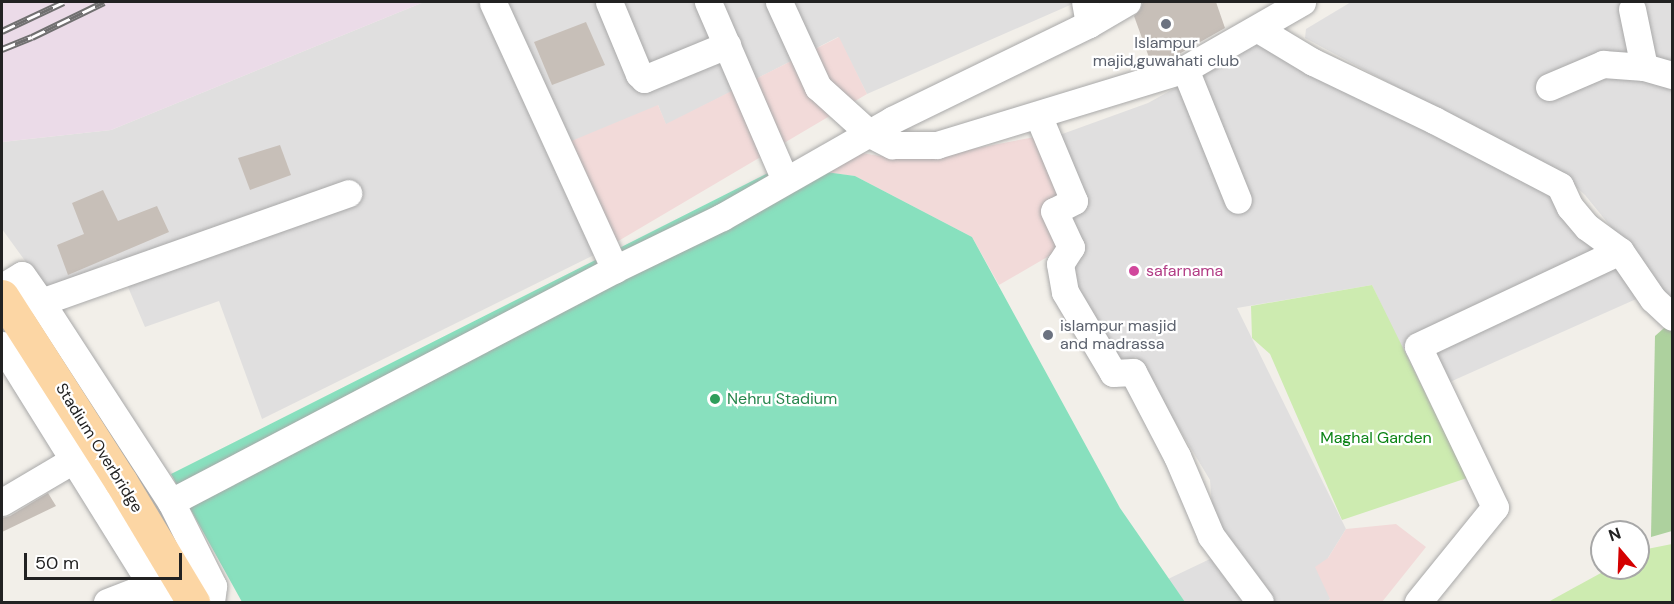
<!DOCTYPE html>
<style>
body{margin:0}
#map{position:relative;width:1674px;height:604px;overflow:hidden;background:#f2efe9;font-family:"DM Sans",sans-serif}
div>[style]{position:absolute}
.residential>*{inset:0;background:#e0dfdf}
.commercial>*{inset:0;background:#f2dad9}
.industrial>*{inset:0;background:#ebdbe8}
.grass>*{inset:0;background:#cdebb0}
.forest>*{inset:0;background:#add19e}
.pitch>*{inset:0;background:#88e0be}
.building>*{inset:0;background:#c7bfb8}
.roads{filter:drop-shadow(0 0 2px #a9a9a9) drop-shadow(0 0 2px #a9a9a9)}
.minor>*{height:27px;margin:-13.5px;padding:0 13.5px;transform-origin:13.5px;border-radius:13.5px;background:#fff}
.major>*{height:33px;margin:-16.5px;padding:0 16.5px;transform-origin:16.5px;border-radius:16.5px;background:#fcd6a4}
.rail>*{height:7px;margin-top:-3.5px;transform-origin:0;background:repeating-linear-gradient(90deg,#fff 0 14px,#707070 0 28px);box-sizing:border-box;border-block:2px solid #707070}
.dots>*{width:16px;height:16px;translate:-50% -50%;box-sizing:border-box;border:3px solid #fff;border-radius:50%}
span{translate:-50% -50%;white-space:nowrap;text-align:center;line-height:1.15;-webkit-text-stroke:4.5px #fff;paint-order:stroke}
.worship-label{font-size:16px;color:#5b616d}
.left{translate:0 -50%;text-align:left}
.hotel-label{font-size:16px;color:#b23c85}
.leisure-label{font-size:16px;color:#27864d}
.park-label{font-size:16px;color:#0c8416}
.street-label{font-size:16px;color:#222}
.frame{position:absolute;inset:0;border:3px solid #222;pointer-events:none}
.north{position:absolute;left:1590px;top:520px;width:60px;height:60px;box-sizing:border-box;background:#fff;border:2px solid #a7a7a7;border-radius:50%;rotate:341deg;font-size:16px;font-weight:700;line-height:24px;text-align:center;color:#222}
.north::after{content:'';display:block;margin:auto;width:21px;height:27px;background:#d40000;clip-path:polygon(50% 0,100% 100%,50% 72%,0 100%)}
.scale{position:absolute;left:24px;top:553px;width:158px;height:27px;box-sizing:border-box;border:3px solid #222;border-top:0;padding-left:8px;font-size:18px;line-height:21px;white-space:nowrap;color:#222;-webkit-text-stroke:4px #fff;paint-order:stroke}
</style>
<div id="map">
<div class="residential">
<i style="clip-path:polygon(424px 2px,1077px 2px,867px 94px,838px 37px,666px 125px,658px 105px,598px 253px,262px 419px,219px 301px,145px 327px,116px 259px,55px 287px,44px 287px,2px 229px,2px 142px,111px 130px)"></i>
<i style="clip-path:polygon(1351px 2px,1672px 2px,1672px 302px,1585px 195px,1557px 169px,1522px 154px,1305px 38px,1306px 29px)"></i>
<i style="clip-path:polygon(1257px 43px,1550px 189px,1643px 296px,1423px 394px,1372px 285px,1237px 308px,1346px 529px,1328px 558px,1330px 599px,1327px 602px,1185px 602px,1168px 579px,1229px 550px,1213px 520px,1210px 480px,1136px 357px,1119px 363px,1073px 285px,1054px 137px,1148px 103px)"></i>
</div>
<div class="commercial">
<i style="clip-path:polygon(839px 37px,867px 94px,598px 253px,557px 147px,658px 105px,666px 124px)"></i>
<i style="clip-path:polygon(1040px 136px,1065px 194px,1061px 249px,999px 285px,972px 237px,855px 176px,824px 172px,856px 152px,880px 156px,940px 155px)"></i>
<i style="clip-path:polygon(1396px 524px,1426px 547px,1382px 602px,1327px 602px,1330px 599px,1315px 567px,1328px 558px,1346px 529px)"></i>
</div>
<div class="industrial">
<i style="clip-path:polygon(2px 2px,424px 2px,111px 130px,2px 142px)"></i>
</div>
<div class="grass">
<i style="clip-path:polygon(1372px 285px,1467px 478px,1342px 520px,1270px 354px,1252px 338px,1251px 306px)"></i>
<i style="clip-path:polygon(1672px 544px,1672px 602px,1548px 602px,1610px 568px,1638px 568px,1638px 552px,1642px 550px)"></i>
</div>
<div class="forest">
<i style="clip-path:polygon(1672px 321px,1672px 531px,1651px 537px,1655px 336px)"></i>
</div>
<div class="pitch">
<i style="clip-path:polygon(782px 166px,855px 176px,972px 237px,1120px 508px,1185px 602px,242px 602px,171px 474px)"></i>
</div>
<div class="building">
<i style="clip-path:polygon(1143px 2px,1216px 2px,1225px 28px,1179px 54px,1151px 63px,1134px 16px,1140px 10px)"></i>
<i style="clip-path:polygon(586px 22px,605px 65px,552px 85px,534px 42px)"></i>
<i style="clip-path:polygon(280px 145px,291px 175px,250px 190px,238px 158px)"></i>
<i style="clip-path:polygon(103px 190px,118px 221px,157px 206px,169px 232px,68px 275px,57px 245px,84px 234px,72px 203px)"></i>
<i style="clip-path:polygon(48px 493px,56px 506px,2px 532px,2px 518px,10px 516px)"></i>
</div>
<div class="roads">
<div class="minor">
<i style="left:609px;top:2px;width:78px;rotate:67.4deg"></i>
<i style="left:639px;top:74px;width:7px;rotate:45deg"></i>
<i style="left:644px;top:79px;width:90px;rotate:-22.3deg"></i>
<i style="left:708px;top:2px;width:194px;rotate:66.6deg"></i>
<i style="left:779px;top:2px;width:94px;rotate:65.4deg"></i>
<i style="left:818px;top:87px;width:70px;rotate:42.1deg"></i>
<i style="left:870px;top:134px;width:25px;rotate:27deg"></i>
<i style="left:892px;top:145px;width:45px"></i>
<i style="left:937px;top:145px;width:259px;rotate:-17deg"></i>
<i style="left:1185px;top:69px;width:135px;rotate:-29.8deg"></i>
<i style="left:493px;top:3px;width:293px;rotate:65.4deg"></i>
<i style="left:615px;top:269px;width:119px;rotate:-25.9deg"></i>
<i style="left:722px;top:217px;width:196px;rotate:-29.7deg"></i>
<i style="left:892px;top:120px;width:219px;rotate:-26deg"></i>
<i style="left:1089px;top:24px;width:22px;rotate:-100deg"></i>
<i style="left:1089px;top:24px;width:44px;rotate:-30.1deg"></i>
<i style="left:1258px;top:29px;width:64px;rotate:31deg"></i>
<i style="left:1313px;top:62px;width:134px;rotate:25.6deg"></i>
<i style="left:1434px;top:120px;width:142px;rotate:27.6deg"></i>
<i style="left:1560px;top:186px;width:23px;rotate:65deg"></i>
<i style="left:1570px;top:207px;width:26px;rotate:50deg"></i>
<i style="left:1587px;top:227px;width:41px;rotate:36deg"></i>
<i style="left:1620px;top:251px;width:58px;rotate:55.5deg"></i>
<i style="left:1653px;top:299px;width:26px;rotate:43deg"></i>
<i style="left:1644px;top:67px;width:29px;rotate:16deg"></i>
<i style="left:1185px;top:69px;width:141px;rotate:68deg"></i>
<i style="left:1549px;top:87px;width:59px;rotate:-23.1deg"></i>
<i style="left:1603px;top:64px;width:41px;rotate:4.2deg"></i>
<i style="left:1644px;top:67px;width:59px;rotate:-101.7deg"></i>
<i style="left:1038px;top:115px;width:93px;rotate:67.3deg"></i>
<i style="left:1074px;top:201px;width:22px;rotate:153deg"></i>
<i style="left:1054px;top:211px;width:40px;rotate:65deg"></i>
<i style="left:1071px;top:247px;width:20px;rotate:123deg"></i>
<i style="left:1060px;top:264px;width:28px;rotate:80deg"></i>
<i style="left:1065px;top:292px;width:94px;rotate:59.3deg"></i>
<i style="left:1113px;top:373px;width:20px;rotate:-3deg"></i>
<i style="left:1133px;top:372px;width:95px;rotate:62.4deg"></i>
<i style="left:1177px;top:456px;width:87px;rotate:67deg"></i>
<i style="left:1211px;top:536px;width:82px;rotate:53.4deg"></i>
<i style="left:2px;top:287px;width:23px;rotate:-31deg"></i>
<i style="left:22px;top:275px;width:33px;rotate:55deg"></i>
<i style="left:41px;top:302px;width:239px;rotate:57deg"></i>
<i style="left:171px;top:502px;width:94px;rotate:63.4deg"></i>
<i style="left:213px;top:586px;width:16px;rotate:97deg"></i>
<i style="left:41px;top:302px;width:326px;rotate:-19.5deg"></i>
<i style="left:2px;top:345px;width:303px;rotate:58.1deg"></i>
<i style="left:2px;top:502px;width:82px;rotate:-30.6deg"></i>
<i style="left:171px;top:502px;width:501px;rotate:-27.69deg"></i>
<i style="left:107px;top:602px;width:47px;rotate:-21.1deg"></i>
<i style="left:1418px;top:602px;width:122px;rotate:-51deg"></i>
<i style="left:1495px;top:507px;width:178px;rotate:-115.6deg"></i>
<i style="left:1418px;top:346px;width:223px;rotate:-25.2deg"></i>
</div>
<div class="major">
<i style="left:2px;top:296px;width:221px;rotate:57.4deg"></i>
<i style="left:121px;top:482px;width:140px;rotate:59deg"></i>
</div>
</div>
<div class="rail">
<i style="left:2px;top:31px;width:68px;rotate:-25.1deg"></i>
<i style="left:2px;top:49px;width:32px;rotate:-22deg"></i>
<i style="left:32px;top:37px;width:80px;rotate:-25.9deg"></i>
</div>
<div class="dots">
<i style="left:1166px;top:24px;background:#6b7280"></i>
<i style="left:1134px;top:271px;background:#d1479c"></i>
<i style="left:1048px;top:335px;background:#6b7280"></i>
<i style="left:715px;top:399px;background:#2e9e5b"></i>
</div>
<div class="worship-label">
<span style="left:1166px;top:52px">Islampur<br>majid,guwahati club</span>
<span class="left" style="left:1060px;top:335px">islampur masjid<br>and madrassa</span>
</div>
<div class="hotel-label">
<span class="left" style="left:1146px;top:271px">safarnama</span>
</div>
<div class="leisure-label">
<span class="left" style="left:727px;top:399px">Nehru Stadium</span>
</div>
<div class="park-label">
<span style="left:1376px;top:438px">Maghal Garden</span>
</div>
<div class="street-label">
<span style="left:99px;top:448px;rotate:58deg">Stadium Overbridge</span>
</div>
<div class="frame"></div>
<div class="north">N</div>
<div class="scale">50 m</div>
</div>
